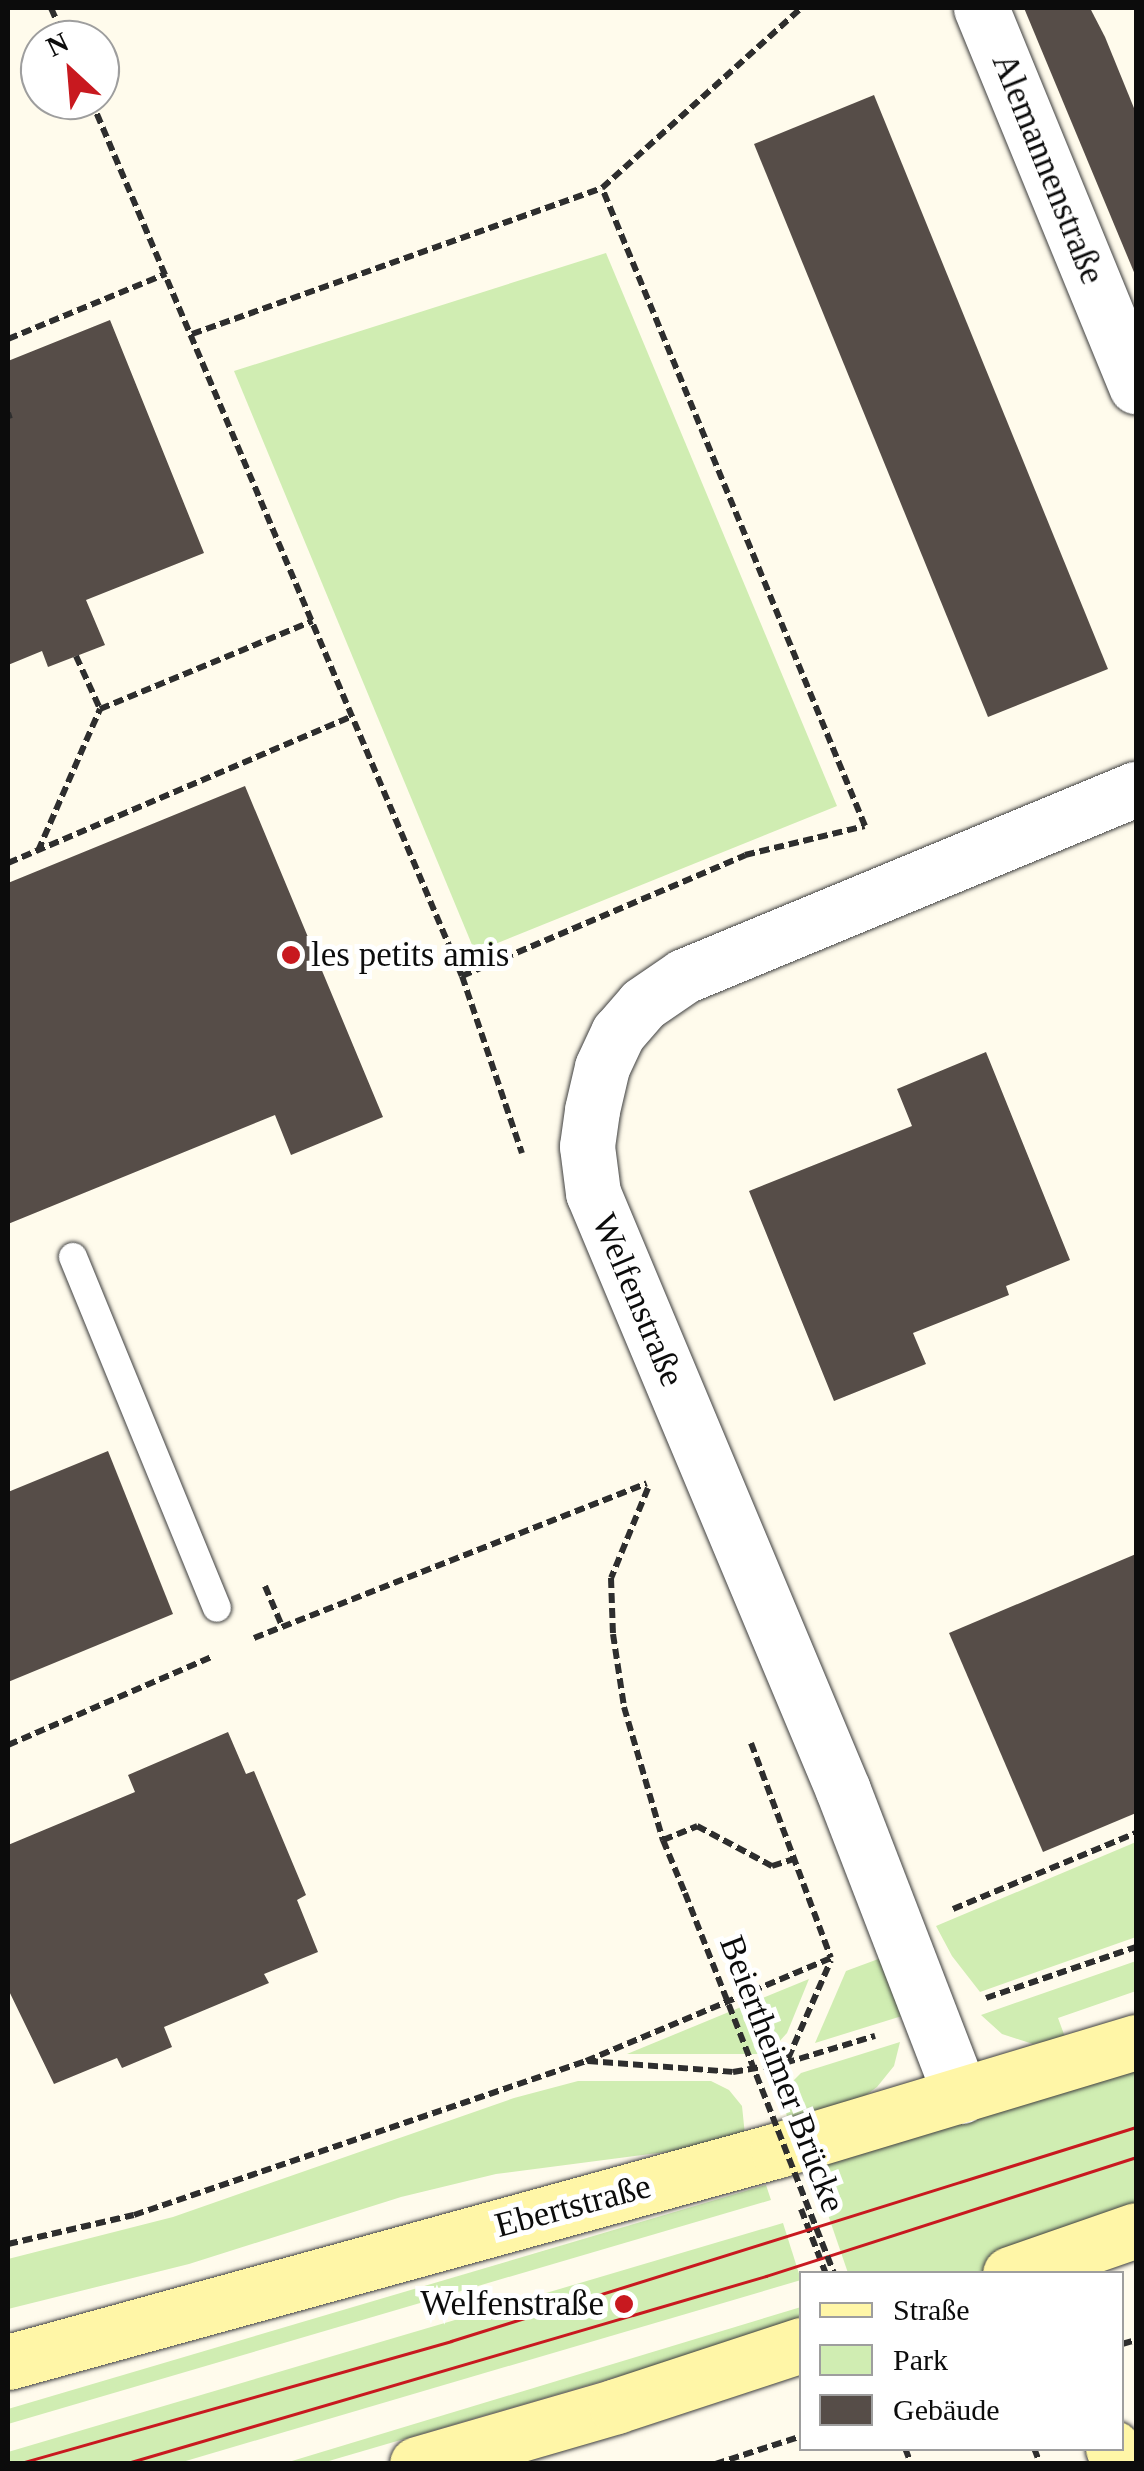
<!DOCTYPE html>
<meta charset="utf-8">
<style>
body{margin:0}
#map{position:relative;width:1144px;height:2471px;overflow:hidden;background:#fffbec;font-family:Georgia,serif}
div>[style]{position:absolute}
.green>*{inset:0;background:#d0edb2}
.building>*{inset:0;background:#564d48}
.path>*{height:6px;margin-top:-3px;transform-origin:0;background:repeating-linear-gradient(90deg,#2e2e2e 0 10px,transparent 0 15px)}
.roads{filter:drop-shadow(0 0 2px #3f3f3f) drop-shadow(0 0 2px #3f3f3f)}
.lane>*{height:28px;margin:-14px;padding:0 14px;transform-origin:14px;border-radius:14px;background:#fff}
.street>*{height:55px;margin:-27.5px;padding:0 27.5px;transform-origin:27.5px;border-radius:27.5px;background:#fff}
.secondary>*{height:55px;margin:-27.5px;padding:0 27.5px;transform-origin:27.5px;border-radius:27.5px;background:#fff6a7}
.tram>*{height:2.5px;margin:-1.25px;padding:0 1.25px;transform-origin:1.25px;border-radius:1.25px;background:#c8191f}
.path-bridge>*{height:6px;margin-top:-3px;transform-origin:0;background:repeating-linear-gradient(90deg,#2e2e2e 0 10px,transparent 0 15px)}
.dots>*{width:28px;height:28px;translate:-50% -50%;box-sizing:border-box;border:5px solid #fff;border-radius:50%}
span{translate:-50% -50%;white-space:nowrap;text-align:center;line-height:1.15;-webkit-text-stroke:10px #fff;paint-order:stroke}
.street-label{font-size:35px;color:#0c0c0c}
.poi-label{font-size:35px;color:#0c0c0c}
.left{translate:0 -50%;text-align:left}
.right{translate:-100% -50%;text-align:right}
.frame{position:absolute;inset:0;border:10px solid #0c0c0c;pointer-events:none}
.legend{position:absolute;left:799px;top:2271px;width:325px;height:180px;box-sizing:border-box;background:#fff;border:2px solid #9e9e9e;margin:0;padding:12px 18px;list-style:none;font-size:30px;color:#0c0c0c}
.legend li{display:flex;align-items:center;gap:20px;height:50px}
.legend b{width:50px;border:2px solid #9e9e9e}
.north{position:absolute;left:20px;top:20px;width:100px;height:100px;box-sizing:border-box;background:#fff;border:2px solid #9e9e9e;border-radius:50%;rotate:334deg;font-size:28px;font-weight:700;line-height:40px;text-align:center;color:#0c0c0c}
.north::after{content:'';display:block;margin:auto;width:35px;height:45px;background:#c8191f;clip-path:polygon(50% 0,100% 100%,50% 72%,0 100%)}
</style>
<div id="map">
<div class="green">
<i style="clip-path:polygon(606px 253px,837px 806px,475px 952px,234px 371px)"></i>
<i style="clip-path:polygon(1136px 1842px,1136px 1937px,980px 1992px,952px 1956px,936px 1926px)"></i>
<i style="clip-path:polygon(881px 1958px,902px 2016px,815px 2043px,846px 1971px)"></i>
<i style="clip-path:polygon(1136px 1961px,1136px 1991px,1058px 2018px,1065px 2037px,1033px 2044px,1002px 2034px,981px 2015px)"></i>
<i style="clip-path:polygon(809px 1979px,787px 2033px,768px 2054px,627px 2054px)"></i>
<i style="clip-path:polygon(900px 2042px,894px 2066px,877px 2087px,855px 2103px,788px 2121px,784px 2104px,789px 2085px,801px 2073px)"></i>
<i style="clip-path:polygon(1136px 2065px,1136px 2219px,981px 2273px,848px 2273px,812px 2168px)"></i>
<i style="clip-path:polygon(578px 2081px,711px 2081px,729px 2090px,742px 2106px,745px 2135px,673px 2151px,496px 2174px,401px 2197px,189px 2264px,8px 2309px,8px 2259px,173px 2217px,514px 2098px)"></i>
<i style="clip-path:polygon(766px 2185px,771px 2200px,8px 2424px,8px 2409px)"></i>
<i style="clip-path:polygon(783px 2223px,801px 2280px,179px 2463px,8px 2463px,8px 2452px)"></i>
<i style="clip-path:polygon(801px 2307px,801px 2323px,322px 2463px,282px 2464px)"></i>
</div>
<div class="building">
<i style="clip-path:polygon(1024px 8px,1090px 8px,1105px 37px,1136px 113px,1136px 277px)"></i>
<i style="clip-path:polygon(874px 95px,1108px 669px,988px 717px,754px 144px)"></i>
<i style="clip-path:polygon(110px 320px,204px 553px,86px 600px,105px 645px,48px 667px,42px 651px,8px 665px,8px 361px)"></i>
<i style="clip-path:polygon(245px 786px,383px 1117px,291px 1155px,275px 1115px,8px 1224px,8px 883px)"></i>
<i style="clip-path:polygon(986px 1052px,1070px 1260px,1006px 1286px,1009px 1295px,913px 1333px,926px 1364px,834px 1401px,749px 1191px,912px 1126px,897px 1089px)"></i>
<i style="clip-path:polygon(108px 1451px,173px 1614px,8px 1682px,8px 1492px)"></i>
<i style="clip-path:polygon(1136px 1554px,1136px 1813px,1043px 1852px,949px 1633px)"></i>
<i style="clip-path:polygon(228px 1732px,246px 1774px,254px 1771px,306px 1895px,297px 1900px,318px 1952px,264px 1974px,269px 1983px,164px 2027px,172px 2047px,122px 2068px,117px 2058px,54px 2084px,8px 1989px,8px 1845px,135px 1792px,128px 1775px)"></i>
</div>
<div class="path">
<i style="left:51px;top:8px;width:35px;rotate:66deg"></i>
<i style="left:91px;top:100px;width:951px;rotate:67.05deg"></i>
<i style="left:462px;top:976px;width:187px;rotate:71.3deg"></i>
<i style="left:192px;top:334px;width:435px;rotate:-19.6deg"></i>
<i style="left:602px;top:188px;width:268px;rotate:-42.1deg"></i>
<i style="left:8px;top:339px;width:171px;rotate:-22.4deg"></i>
<i style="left:8px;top:413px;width:6px;rotate:72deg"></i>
<i style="left:76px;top:656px;width:58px;rotate:65.6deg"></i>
<i style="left:38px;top:851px;width:155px;rotate:-66.4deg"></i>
<i style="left:100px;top:709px;width:230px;rotate:-22.5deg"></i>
<i style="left:8px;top:863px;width:374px;rotate:-23.1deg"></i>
<i style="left:462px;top:976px;width:308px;rotate:-23.1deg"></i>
<i style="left:745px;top:855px;width:123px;rotate:-13.6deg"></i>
<i style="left:865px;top:826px;width:690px;rotate:-112.4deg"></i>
<i style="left:648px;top:1488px;width:97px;rotate:112.3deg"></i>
<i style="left:611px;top:1578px;width:56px;rotate:88deg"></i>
<i style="left:613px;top:1634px;width:74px;rotate:81.4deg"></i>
<i style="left:624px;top:1707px;width:139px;rotate:73.7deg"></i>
<i style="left:663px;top:1840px;width:57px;rotate:67.5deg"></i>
<i style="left:265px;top:1586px;width:43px;rotate:67deg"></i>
<i style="left:254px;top:1638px;width:422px;rotate:-21.5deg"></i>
<i style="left:751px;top:1743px;width:229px;rotate:69.6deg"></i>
<i style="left:8px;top:1745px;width:221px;rotate:-23.4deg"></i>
<i style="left:663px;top:1840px;width:37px;rotate:-22deg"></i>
<i style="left:697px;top:1826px;width:85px;rotate:28.1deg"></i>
<i style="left:772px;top:1866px;width:25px;rotate:-18deg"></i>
<i style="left:953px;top:1909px;width:198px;rotate:-22.6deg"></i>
<i style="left:986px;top:1998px;width:158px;rotate:-18.8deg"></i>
<i style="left:588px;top:2061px;width:145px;rotate:4.3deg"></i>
<i style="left:733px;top:2072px;width:53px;rotate:-9.8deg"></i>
<i style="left:785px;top:2063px;width:94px;rotate:-16.7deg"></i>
<i style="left:776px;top:2086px;width:137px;rotate:-66.4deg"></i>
<i style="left:801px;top:2209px;width:70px;rotate:69deg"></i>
<i style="left:8px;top:2244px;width:129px;rotate:-13deg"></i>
<i style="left:134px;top:2215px;width:478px;rotate:-18.8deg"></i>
<i style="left:586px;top:2061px;width:269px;rotate:-22.8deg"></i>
<i style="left:1122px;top:2344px;width:15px;rotate:-16deg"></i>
<i style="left:905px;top:2448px;width:17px;rotate:69deg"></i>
<i style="left:1034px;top:2448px;width:17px;rotate:69deg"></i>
<i style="left:715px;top:2464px;width:91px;rotate:-17.8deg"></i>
</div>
<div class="roads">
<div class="lane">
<i style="left:73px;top:1257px;width:379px;rotate:67.7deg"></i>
</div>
<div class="street">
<i style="left:981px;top:8px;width:409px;rotate:67.7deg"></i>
<i style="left:961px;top:2096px;width:328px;rotate:-111.1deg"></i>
<i style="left:843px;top:1790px;width:647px;rotate:-112.72deg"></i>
<i style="left:593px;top:1193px;width:47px;rotate:-97.3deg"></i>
<i style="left:587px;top:1146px;width:36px;rotate:-82deg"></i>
<i style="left:592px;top:1110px;width:44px;rotate:-76.9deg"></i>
<i style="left:602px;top:1067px;width:38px;rotate:-65deg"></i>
<i style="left:618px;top:1033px;width:38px;rotate:-49deg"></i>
<i style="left:643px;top:1004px;width:50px;rotate:-34.3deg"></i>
<i style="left:684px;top:976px;width:489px;rotate:-22.5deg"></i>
</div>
<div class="secondary">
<i style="left:1010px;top:2274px;width:133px;rotate:-19.2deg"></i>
<i style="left:8px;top:2362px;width:799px;rotate:-15.39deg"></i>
<i style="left:778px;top:2150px;width:374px;rotate:-16.8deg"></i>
<i style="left:1113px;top:2448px;width:17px;rotate:69deg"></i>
<i style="left:417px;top:2464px;width:207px;rotate:-16.2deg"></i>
<i style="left:616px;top:2406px;width:196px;rotate:-18.2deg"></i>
</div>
</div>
<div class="tram">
<i style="left:17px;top:2464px;width:451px;rotate:-15.8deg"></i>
<i style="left:451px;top:2341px;width:718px;rotate:-17.35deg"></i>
<i style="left:124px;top:2464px;width:669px;rotate:-16.32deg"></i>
<i style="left:766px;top:2276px;width:389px;rotate:-17.8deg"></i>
</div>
<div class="path-bridge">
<i style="left:685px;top:1893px;width:409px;rotate:68.6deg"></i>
</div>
<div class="dots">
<i style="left:291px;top:955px;background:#c8191f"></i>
<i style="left:624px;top:2304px;background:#c8191f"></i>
</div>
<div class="street-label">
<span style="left:1048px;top:169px;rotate:68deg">Alemannenstraße</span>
<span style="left:638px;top:1300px;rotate:67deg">Welfenstraße</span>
<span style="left:782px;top:2074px;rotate:69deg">Beiertheimer Brücke</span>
<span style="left:573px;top:2206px;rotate:-15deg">Ebertstraße</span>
</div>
<div class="poi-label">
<span class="left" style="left:311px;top:955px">les petits amis</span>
<span class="right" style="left:604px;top:2304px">Welfenstraße</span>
</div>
<div class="frame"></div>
<ul class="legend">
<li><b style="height:12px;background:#fff6a7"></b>Straße</li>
<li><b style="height:28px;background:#d0edb2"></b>Park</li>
<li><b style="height:28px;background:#564d48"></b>Gebäude</li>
</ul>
<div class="north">N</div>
</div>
